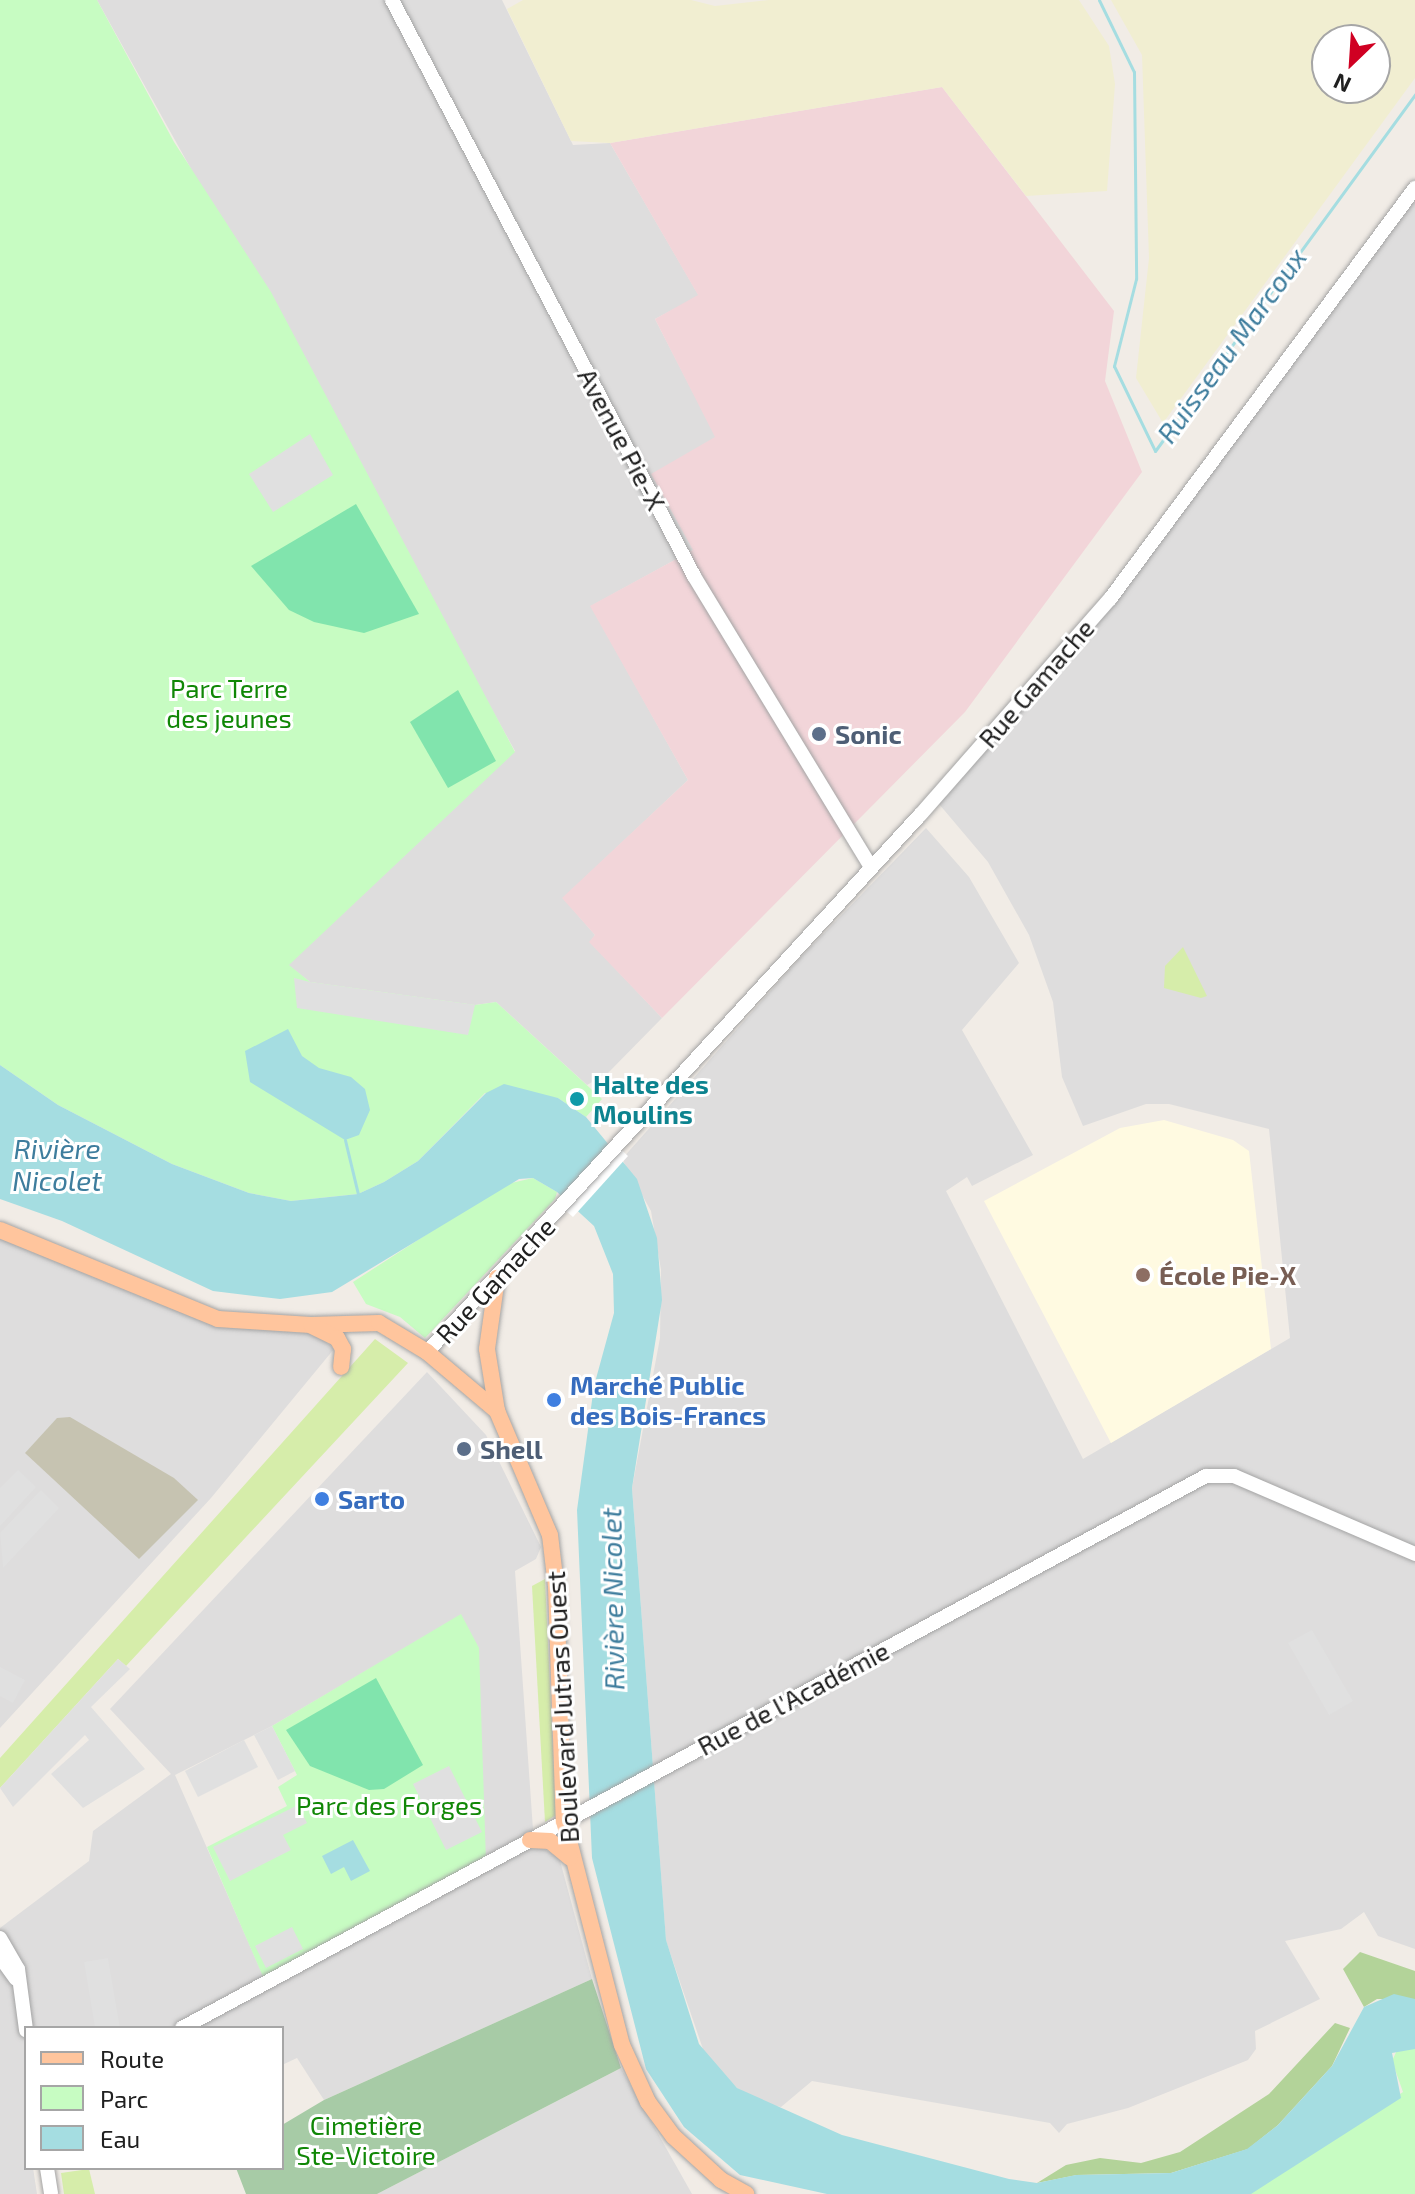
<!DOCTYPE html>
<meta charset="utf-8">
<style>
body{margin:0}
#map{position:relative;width:1415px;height:2194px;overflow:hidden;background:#f1ece6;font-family:"Exo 2",sans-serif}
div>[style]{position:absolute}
.residential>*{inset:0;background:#dedddd}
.commercial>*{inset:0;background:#f2d5d9}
.education>*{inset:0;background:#fffae1}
.construction>*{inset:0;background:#c6c3b1}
.farmland>*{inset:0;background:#f1eed1}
.grass>*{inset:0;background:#d6edaa}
.forest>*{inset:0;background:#b3d399}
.cemetery>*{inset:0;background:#a7cba6}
.park>*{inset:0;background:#c7fcc2}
.pitch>*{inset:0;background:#81e4ad}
.parking>*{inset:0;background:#e0e0e0}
.water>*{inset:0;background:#a5dde1}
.pier>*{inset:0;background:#fff}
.stream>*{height:3px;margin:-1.5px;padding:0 1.5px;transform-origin:1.5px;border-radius:1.5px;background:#a5dde1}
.roads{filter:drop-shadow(0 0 2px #a4a4a4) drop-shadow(0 0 2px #a4a4a4)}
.minor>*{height:14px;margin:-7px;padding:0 7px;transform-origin:7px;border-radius:7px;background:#fff}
.major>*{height:16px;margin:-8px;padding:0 8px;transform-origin:8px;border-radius:8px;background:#ffc59d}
.dots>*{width:22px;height:22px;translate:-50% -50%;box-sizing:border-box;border:4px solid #fff;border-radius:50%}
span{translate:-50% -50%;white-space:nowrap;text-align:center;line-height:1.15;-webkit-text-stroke:6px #fff;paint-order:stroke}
.street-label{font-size:26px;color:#202020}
.park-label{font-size:26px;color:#108706}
.service-label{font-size:26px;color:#4e5e75;font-weight:700}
.left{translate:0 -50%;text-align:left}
.culture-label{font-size:26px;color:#0d838f;font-weight:700}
.education-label{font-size:26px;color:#785e54;font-weight:700}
.shop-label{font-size:26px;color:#366cbe;font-weight:700}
.water-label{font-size:28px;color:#3e7d9d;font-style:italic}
.legend{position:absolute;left:24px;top:2026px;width:260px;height:144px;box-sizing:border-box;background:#fff;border:2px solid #a6a6a6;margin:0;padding:10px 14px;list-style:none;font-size:24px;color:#202020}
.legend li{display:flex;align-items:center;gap:16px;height:40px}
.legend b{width:40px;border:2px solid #a6a6a6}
.north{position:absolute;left:1311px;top:24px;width:80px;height:80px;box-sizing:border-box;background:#fff;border:2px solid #a6a6a6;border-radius:50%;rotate:205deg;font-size:22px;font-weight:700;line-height:32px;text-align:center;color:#202020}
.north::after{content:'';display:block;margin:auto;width:28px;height:36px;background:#d00022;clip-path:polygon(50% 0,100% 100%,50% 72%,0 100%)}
</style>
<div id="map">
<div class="residential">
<i style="clip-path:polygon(97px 0,502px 0,573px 145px,610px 143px,699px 296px,655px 319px,716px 437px,693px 550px,591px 606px,688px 780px,563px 898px,595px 935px,590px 942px,662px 1018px,608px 1073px,587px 1085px,496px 1002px,475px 1005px,310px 982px,288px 965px,515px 751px)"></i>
<i style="clip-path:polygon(1415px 200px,1415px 1949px,1378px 1936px,1364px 1912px,1341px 1929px,1285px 1941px,1320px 1999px,1255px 2031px,1256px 2049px,1248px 2060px,1128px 2108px,1067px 2124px,1059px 2133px,1050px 2123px,812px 2081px,781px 2107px,763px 2103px,737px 2088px,705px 2055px,666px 1941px,632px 1488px,660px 1338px,661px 1270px,651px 1211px,622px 1159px,799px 959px,926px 828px,969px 877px,1019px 963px,962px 1030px,1033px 1155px,972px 1186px,967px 1177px,946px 1191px,1083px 1459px,1290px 1338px,1269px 1129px,1169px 1104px,1146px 1104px,1083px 1126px,1062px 1077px,1053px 1002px,1029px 935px,988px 862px,939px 804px,1116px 601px)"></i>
<i style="clip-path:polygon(0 1236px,221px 1325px,314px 1332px,334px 1349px,211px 1498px,0 1728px)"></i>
<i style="clip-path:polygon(evenodd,427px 1372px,486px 1435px,541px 1547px,536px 1559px,515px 1571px,534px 1844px,559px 1857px,592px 1979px,324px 2100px,297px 2058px,282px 2065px,282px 2028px,26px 2028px,26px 2168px,33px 2168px,37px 2194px,0 2194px,0 1928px,89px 1861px,93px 1831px,171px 1774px,110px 1709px,427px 1372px,461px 1615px,264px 1978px,175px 1775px,272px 1726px,461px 1615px)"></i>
<i style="clip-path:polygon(621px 2068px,692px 2194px,377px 2194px)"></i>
</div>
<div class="commercial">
<i style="clip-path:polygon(942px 87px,1114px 311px,1105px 381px,1142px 472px,965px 712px,662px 1018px,589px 942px,595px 935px,562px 898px,688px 780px,590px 606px,693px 550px,651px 474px,715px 437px,655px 319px,698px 295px,610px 143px)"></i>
</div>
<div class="education">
<i style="clip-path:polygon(1164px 1120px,1233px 1140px,1249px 1151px,1271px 1349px,1111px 1443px,984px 1201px,1120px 1128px)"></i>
</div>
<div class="construction">
<i style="clip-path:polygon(70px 1417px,174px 1478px,198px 1500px,139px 1559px,25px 1453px,57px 1418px)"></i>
</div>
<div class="farmland">
<i style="clip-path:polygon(523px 0,691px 0,715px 6px,769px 0,1079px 0,1109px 46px,1115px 84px,1107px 191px,1026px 196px,942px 87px,610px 143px,571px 141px,507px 9px)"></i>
<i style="clip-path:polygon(evenodd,1111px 0,1415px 0,1415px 78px,1163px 423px,1136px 378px,1149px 258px,1142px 55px,1111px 0,1327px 40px,1375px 40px,1375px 88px,1327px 88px,1327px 40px)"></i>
</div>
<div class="grass">
<i style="clip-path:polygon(1183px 947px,1207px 996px,1201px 998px,1164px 988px,1165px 966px)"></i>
<i style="clip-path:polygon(375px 1339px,408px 1363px,126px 1666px,118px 1659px,0 1788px,0 1758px)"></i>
<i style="clip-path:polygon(545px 1579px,556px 1815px,545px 1822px,532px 1586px)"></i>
<i style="clip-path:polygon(89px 2169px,95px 2194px,64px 2194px,61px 2173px)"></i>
</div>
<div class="forest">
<i style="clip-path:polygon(1360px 1952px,1415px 1971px,1415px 1999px,1377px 1999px,1364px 2007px,1343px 1969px)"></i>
<i style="clip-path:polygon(1335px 2023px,1350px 2028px,1332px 2066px,1278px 2125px,1248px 2149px,1171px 2173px,1077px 2175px,1037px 2183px,1066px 2165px,1100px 2158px,1141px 2163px,1180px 2152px,1269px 2094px)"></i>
</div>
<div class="cemetery">
<i style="clip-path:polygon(592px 1979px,621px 2068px,377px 2194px,246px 2194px,236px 2168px,282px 2168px,282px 2125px,324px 2100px)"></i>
</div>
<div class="park">
<i style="clip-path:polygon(0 0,97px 0,174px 142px,271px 292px,515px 752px,289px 965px,310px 982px,475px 1005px,496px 1002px,602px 1099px,586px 1117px,558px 1098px,485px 1093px,418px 1161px,384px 1182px,358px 1194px,291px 1201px,249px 1193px,172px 1164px,58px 1105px,0 1065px)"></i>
<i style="clip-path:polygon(533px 1178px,557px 1192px,555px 1199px,425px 1338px,400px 1317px,366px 1304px,353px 1282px,503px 1185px)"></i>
<i style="clip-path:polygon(461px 1614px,479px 1648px,486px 1861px,264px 1979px,207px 1847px,287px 1806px,278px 1787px,297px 1775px,272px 1726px)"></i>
<i style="clip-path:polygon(1398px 2048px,1415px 2049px,1415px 2194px,1249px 2194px,1403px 2092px,1392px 2061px)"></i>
</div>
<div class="pitch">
<i style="clip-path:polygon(356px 504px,419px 614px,364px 633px,314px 622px,289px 610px,251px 566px)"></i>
<i style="clip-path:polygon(458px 690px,496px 761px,448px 788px,410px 722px)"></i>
<i style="clip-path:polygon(376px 1678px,423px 1765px,384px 1789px,369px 1790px,310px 1766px,286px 1730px)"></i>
</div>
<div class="parking">
<i style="clip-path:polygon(310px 434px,333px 475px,273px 512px,249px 474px)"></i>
<i style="clip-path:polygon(294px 978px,310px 982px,475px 1005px,468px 1035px,297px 1008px)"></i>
<i style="clip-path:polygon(18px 1470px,36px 1487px,0 1526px,0 1488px)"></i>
<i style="clip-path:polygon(41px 1490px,59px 1508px,3px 1568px,0 1533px)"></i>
<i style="clip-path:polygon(1312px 1630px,1353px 1701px,1329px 1715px,1288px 1643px)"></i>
<i style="clip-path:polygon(118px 1659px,130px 1669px,91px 1707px,145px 1769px,83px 1808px,51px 1774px,89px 1740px,85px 1735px,13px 1807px,0 1788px)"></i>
<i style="clip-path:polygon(0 1667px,25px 1680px,13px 1703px,0 1696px)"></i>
<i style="clip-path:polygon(272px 1726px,295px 1771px,278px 1780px,254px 1735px)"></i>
<i style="clip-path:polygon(244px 1740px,258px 1767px,198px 1797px,185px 1771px)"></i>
<i style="clip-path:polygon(449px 1766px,482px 1832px,446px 1850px,413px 1784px)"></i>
<i style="clip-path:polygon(298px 1805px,307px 1823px,283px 1835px,291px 1850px,230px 1881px,213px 1847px)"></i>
<i style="clip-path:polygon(292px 1927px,303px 1949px,266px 1968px,255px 1946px)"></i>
<i style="clip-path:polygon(108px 1958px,120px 2028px,95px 2028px,84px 1962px)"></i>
</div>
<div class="water">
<i style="clip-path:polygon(288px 1029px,302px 1056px,319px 1068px,351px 1077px,365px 1089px,370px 1110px,359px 1135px,345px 1140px,250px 1082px,245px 1051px)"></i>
<i style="clip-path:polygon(0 1065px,58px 1105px,172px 1164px,249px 1193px,291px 1201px,358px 1194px,384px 1182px,418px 1161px,486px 1093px,504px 1084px,558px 1098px,586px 1117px,637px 1179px,657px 1238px,662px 1300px,632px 1488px,666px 1940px,699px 2044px,737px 2088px,842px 2135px,1009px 2179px,1037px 2183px,1076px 2175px,1171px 2173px,1247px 2149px,1278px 2125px,1332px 2066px,1364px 2007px,1394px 1994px,1415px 1999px,1415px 2049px,1392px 2053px,1401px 2098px,1251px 2194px,827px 2194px,740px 2175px,684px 2127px,646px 2069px,592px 1858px,577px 1510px,594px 1386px,614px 1313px,613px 1274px,594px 1226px,557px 1192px,533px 1178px,519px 1179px,332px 1292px,280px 1299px,213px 1291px,62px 1221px,0 1199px)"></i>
<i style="clip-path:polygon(353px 1840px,370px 1871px,351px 1881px,344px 1867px,331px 1874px,322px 1856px)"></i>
</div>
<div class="pier">
<i style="clip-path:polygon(614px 1143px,628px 1156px,573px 1217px,558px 1204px)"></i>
</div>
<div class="stream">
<i style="left:1099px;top:0;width:80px;rotate:64.1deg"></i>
<i style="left:1134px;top:72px;width:207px;rotate:89.4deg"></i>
<i style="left:1136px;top:279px;width:90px;rotate:104.2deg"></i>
<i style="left:1114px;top:366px;width:94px;rotate:64.2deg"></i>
<i style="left:1155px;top:451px;width:442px;rotate:-53.9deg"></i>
<i style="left:345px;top:1140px;width:56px;rotate:76.5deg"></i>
</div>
<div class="roads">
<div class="minor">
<i style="left:392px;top:0;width:650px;rotate:62.33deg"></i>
<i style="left:694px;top:576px;width:341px;rotate:58.7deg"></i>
<i style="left:427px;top:1352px;width:729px;rotate:-47.45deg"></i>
<i style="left:920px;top:815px;width:288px;rotate:-48.7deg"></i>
<i style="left:1110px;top:599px;width:512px;rotate:-53.42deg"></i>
<i style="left:0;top:1938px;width:36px;rotate:60deg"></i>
<i style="left:18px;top:1969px;width:62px;rotate:82.5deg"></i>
<i style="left:0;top:1957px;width:27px;rotate:54deg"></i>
<i style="left:182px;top:2028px;width:1163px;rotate:-28.33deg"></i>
<i style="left:1206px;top:1476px;width:28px"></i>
<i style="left:1234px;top:1476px;width:197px;rotate:23.3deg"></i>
<i style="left:47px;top:2168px;width:26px;rotate:81deg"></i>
</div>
<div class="major">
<i style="left:0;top:1230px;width:235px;rotate:22.2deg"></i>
<i style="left:218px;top:1319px;width:93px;rotate:3.7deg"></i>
<i style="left:311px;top:1325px;width:68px;rotate:-1.7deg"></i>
<i style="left:379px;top:1323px;width:56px;rotate:31.1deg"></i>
<i style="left:427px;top:1352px;width:92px;rotate:40.1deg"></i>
<i style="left:497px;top:1411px;width:135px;rotate:66.9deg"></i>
<i style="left:550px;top:1535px;width:51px;rotate:83.3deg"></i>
<i style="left:556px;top:1586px;width:235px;rotate:88.1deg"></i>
<i style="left:564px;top:1821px;width:231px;rotate:75.5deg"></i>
<i style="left:622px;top:2045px;width:63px;rotate:65.5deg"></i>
<i style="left:648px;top:2102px;width:42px;rotate:53.7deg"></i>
<i style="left:673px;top:2136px;width:65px;rotate:42.5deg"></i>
<i style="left:721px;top:2180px;width:29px;rotate:29deg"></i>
<i style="left:312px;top:1326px;width:28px;rotate:26deg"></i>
<i style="left:337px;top:1338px;width:13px;rotate:61deg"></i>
<i style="left:343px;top:1349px;width:18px;rotate:96deg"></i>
<i style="left:497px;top:1411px;width:63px;rotate:-99.2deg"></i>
<i style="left:487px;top:1349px;width:72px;rotate:-82deg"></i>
<i style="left:530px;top:1840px;width:20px;rotate:3deg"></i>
<i style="left:550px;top:1841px;width:26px;rotate:40deg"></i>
</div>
</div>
<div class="dots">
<i style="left:819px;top:734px;background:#5c6f8a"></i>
<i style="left:577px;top:1099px;background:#0f9aa8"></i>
<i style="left:1143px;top:1275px;background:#8d6e63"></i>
<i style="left:554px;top:1400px;background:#3f7fe0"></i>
<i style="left:464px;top:1449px;background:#5c6f8a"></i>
<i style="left:322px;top:1499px;background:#3f7fe0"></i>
</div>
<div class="street-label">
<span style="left:622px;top:439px;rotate:62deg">Avenue Pie-X</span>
<span style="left:1036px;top:683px;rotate:-49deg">Rue Gamache</span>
<span style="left:495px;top:1280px;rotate:-47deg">Rue Gamache</span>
<span style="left:793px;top:1698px;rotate:-28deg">Rue de l'Académie</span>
<span style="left:562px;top:1707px;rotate:-93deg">Boulevard Jutras Ouest</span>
</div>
<div class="park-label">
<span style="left:229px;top:703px">Parc Terre<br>des jeunes</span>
<span style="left:389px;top:1805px">Parc des Forges</span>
<span style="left:366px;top:2140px">Cimetière<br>Ste-Victoire</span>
</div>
<div class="service-label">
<span class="left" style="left:835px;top:734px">Sonic</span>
<span class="left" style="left:480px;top:1449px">Shell</span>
</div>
<div class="culture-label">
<span class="left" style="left:593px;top:1099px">Halte des<br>Moulins</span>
</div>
<div class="education-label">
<span class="left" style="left:1159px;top:1275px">École Pie-X</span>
</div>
<div class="shop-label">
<span class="left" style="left:570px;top:1400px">Marché Public<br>des Bois-Francs</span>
<span class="left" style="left:338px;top:1499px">Sarto</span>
</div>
<div class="water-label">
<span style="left:1231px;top:345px;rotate:-54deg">Ruisseau Marcoux</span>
<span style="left:57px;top:1164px">Rivière<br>Nicolet</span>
<span style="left:612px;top:1599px;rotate:-91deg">Rivière Nicolet</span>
</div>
<ul class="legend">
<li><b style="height:10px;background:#ffc59d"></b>Route</li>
<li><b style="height:22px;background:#c7fcc2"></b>Parc</li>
<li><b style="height:22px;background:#a5dde1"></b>Eau</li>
</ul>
<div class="north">N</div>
</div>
